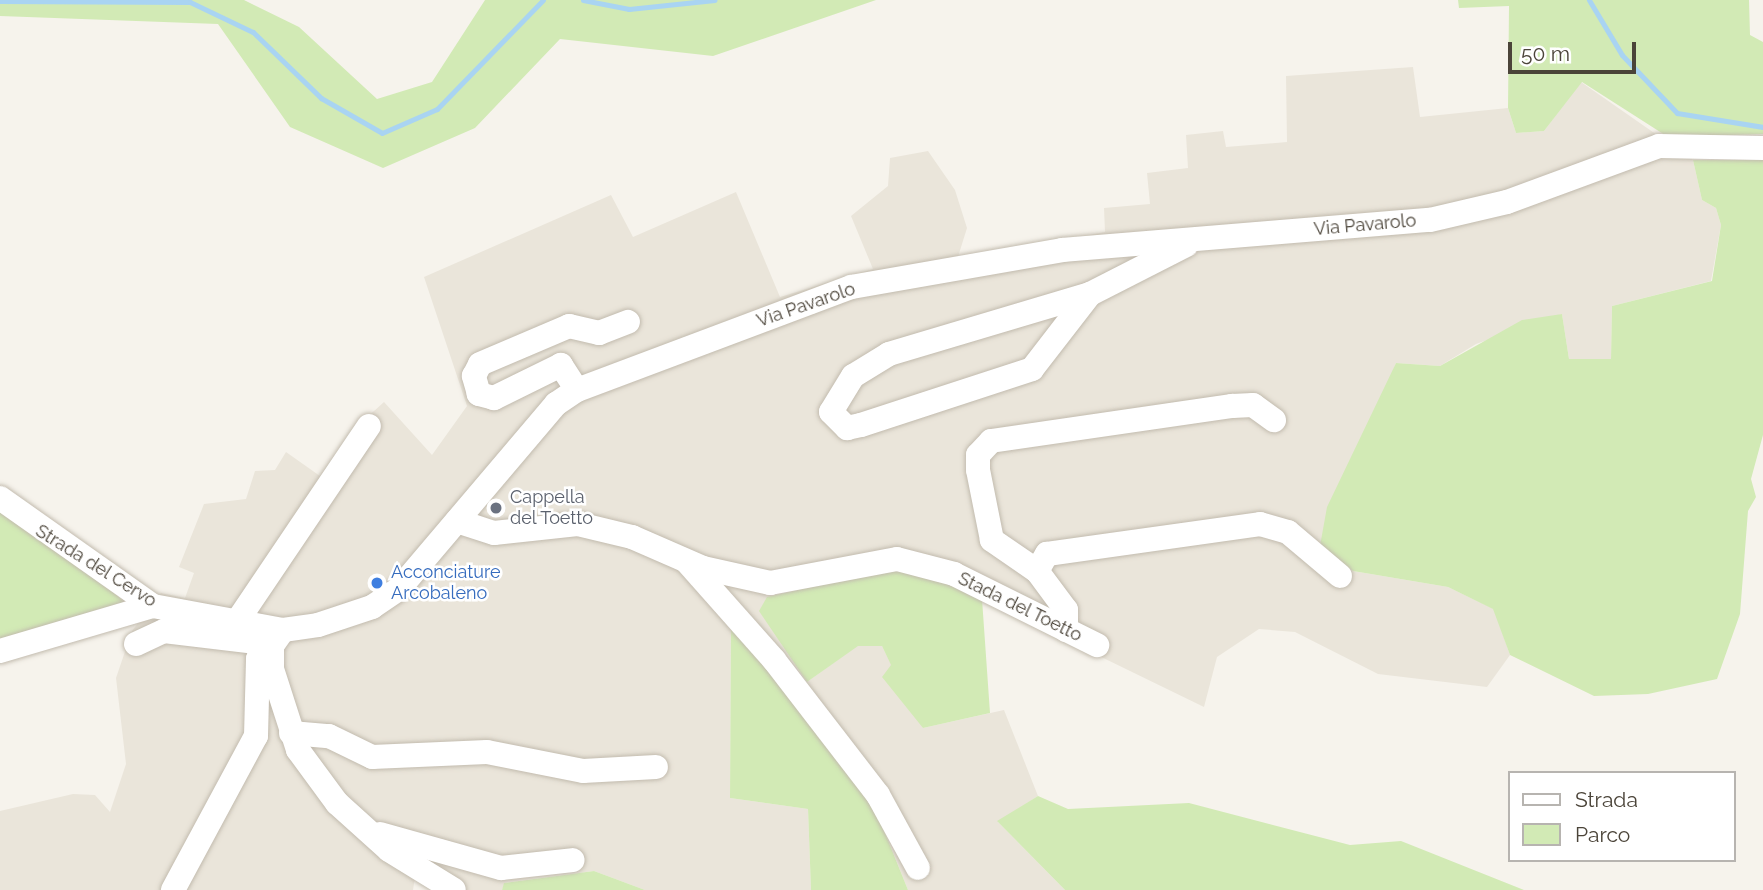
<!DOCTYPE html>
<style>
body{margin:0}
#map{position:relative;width:1763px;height:890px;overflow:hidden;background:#f6f3ec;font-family:Raleway,sans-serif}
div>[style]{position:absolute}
.residential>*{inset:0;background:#eae5da}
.green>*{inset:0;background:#d2eab5}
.stream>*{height:5px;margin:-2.5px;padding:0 2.5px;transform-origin:2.5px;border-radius:2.5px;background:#a9d4f2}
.roads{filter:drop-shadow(0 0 2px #c2bbae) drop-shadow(0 0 2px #c2bbae)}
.minor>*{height:24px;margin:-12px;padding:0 12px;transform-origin:12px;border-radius:12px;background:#fff}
.dots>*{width:19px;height:19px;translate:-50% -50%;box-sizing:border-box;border:4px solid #fff;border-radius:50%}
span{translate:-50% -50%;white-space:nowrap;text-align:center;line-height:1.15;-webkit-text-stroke:5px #fff;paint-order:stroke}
.street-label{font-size:18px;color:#4b4439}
.worship-label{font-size:18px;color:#5b616d}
.left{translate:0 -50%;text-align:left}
.shop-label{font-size:18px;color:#366cbe}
.legend{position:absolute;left:1508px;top:771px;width:228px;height:91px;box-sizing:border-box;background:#fff;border:2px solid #b7b4b0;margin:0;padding:9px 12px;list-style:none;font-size:21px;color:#4b4439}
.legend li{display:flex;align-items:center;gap:14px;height:35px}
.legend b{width:35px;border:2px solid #b7b4b0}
.scale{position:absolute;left:1508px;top:42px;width:128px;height:32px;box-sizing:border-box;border:4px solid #4b4439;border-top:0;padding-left:9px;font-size:21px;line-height:24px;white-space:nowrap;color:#4b4439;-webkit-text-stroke:5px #fff;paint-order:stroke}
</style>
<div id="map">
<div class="residential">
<i style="clip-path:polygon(1413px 67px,1420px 117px,1508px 108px,1516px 133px,1544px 131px,1581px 82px,1693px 160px,1702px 200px,1716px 208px,1721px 225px,1711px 281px,1612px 306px,1611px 360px,1569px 359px,1562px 314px,1476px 344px,1440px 366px,1396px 363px,1367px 436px,1353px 571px,1448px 587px,1494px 609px,1510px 655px,1487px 687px,1378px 674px,1295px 632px,1259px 629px,1217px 657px,1204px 707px,982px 599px,787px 649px,807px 682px,858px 645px,882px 646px,923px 728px,1004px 710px,1038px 796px,998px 822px,1065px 890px,908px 890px,866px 786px,731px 621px,730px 798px,808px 809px,811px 890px,645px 890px,594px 871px,505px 883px,502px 890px,437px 890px,415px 877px,413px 890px,0 890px,0 811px,73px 794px,95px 795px,110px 812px,126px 764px,116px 678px,132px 631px,161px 593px,185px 598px,194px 573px,179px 567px,204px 504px,246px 499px,255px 471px,275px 470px,286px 452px,320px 476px,353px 430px,384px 402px,432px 455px,467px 406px,424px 277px,611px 195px,633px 237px,736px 192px,780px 297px,873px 269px,851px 216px,888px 186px,890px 158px,928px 151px,955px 190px,967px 228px,957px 260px,1105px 232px,1104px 208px,1150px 204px,1147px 173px,1188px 168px,1186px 135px,1223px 131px,1226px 147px,1287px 142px,1286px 76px)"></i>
</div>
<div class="green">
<i style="clip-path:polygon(0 0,244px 0,299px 27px,377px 99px,432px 82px,485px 0,876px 0,713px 56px,560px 39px,475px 128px,383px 168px,290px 127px,218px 24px,0 16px)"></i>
<i style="clip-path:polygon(1458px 0,1749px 0,1750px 35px,1763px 42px,1763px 134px,1668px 137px,1582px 82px,1544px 131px,1516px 133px,1508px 108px,1509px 6px,1459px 8px)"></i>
<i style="clip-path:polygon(1693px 160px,1763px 160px,1763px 435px,1751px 479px,1756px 497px,1748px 511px,1740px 614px,1717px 679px,1648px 694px,1594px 696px,1510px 655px,1493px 609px,1448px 587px,1353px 571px,1320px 546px,1327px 507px,1396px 363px,1440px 366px,1522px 320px,1562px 314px,1569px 359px,1611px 359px,1612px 306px,1712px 281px,1721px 225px,1716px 208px,1702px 200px)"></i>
<i style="clip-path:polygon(0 512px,118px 596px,126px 604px,0 644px)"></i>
<i style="clip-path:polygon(887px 570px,930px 576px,982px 599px,990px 713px,923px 728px,882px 677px,891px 665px,882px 646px,858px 646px,807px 682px,759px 611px,767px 597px)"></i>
<i style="clip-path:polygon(731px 619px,866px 786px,908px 890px,811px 890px,808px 809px,730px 798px)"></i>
<i style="clip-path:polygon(1038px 796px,1068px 809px,1189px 803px,1350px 845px,1401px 841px,1524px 890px,1065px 890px,997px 821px)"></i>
<i style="clip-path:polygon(594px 871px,645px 890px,502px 890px,504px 883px)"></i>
</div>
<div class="stream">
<i style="left:583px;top:0;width:47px;rotate:11.1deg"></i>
<i style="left:629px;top:9px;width:86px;rotate:-6deg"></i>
<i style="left:1589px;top:0;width:64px;rotate:59deg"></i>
<i style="left:1622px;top:55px;width:80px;rotate:46.5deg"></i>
<i style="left:1677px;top:113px;width:87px;rotate:9.2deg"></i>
<i style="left:0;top:1px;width:190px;rotate:0.3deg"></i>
<i style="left:190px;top:2px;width:70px;rotate:25.5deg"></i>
<i style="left:253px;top:32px;width:95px;rotate:44.1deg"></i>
<i style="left:321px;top:98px;width:70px;rotate:29.8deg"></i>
<i style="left:382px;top:133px;width:60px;rotate:-23.6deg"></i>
<i style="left:437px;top:109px;width:152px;rotate:-45.8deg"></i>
</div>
<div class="roads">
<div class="minor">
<i style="left:1090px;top:294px;width:210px;rotate:163.4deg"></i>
<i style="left:889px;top:354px;width:42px;rotate:148.6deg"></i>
<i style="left:853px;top:376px;width:42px;rotate:121.4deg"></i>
<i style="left:831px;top:412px;width:23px;rotate:45deg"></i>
<i style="left:847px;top:428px;width:14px;rotate:-12deg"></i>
<i style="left:861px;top:425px;width:180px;rotate:-18.1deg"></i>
<i style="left:1032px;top:369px;width:95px;rotate:-52.3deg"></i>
<i style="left:1090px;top:294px;width:108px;rotate:-27deg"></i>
<i style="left:577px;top:390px;width:30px;rotate:-123deg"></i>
<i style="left:561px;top:365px;width:75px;rotate:153.8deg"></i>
<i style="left:494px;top:398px;width:16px;rotate:-165deg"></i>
<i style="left:479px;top:394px;width:19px;rotate:-106deg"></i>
<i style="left:474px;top:376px;width:13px;rotate:-63deg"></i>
<i style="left:480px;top:364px;width:97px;rotate:-23.1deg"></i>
<i style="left:569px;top:326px;width:31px;rotate:13deg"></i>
<i style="left:599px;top:333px;width:31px;rotate:-21deg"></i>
<i style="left:0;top:498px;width:187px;rotate:35.2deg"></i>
<i style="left:153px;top:606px;width:132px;rotate:10.5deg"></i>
<i style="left:283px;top:630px;width:35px;rotate:-8deg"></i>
<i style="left:318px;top:625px;width:57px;rotate:-18.4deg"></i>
<i style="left:372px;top:607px;width:32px;rotate:-34deg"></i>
<i style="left:399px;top:589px;width:243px;rotate:-49.7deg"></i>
<i style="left:556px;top:404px;width:25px;rotate:-34deg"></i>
<i style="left:577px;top:390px;width:293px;rotate:-20.6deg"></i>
<i style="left:851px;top:287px;width:214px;rotate:-9.9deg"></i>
<i style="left:1062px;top:250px;width:369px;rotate:-4.7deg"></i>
<i style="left:1430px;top:220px;width:79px;rotate:-13.2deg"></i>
<i style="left:1507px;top:202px;width:162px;rotate:-20.2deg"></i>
<i style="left:1659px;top:146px;width:104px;rotate:1.1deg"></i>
<i style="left:457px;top:521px;width:39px;rotate:18deg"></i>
<i style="left:494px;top:533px;width:84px;rotate:-6.1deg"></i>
<i style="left:578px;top:524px;width:56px;rotate:13.5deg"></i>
<i style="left:632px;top:537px;width:77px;rotate:23.6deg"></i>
<i style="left:703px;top:568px;width:69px;rotate:12.6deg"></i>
<i style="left:770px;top:583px;width:129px;rotate:-10.7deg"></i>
<i style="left:897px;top:559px;width:59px;rotate:14.7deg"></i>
<i style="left:954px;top:574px;width:160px;rotate:26.4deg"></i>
<i style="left:688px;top:563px;width:130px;rotate:48.4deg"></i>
<i style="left:774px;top:660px;width:170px;rotate:52.4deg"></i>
<i style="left:878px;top:795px;width:83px;rotate:61.3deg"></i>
<i style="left:1037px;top:571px;width:55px;rotate:-145.4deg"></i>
<i style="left:992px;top:540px;width:71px;rotate:-101.3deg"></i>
<i style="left:978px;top:470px;width:15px;rotate:-90deg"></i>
<i style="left:978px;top:455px;width:19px;rotate:-47deg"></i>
<i style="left:991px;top:441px;width:244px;rotate:-8.3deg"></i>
<i style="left:1232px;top:406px;width:21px;rotate:-3deg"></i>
<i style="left:1253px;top:405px;width:26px;rotate:36deg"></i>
<i style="left:238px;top:620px;width:234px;rotate:-56deg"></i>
<i style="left:283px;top:630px;width:19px;rotate:125deg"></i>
<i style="left:272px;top:646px;width:23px;rotate:90deg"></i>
<i style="left:272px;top:669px;width:85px;rotate:72.2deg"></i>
<i style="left:298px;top:750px;width:66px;rotate:53.7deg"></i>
<i style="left:337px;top:803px;width:70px;rotate:42.1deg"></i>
<i style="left:389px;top:850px;width:76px;rotate:31.6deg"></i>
<i style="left:1066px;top:630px;width:20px;rotate:-90deg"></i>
<i style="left:1066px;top:610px;width:49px;rotate:-126.6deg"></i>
<i style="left:1037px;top:571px;width:20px;rotate:-60deg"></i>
<i style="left:1047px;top:554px;width:215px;rotate:-8deg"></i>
<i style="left:1260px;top:524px;width:29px;rotate:16deg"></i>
<i style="left:1288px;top:532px;width:68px;rotate:40.2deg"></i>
<i style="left:136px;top:644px;width:31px;rotate:-25deg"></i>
<i style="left:164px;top:631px;width:93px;rotate:6.8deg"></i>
<i style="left:0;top:651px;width:159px;rotate:-16.4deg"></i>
<i style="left:291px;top:733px;width:38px;rotate:5deg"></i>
<i style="left:329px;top:736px;width:48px;rotate:26deg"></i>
<i style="left:372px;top:757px;width:115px;rotate:-2.5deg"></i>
<i style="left:487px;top:752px;width:98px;rotate:11.2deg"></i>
<i style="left:583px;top:771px;width:73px;rotate:-3.1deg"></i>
<i style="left:380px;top:834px;width:126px;rotate:15.7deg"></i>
<i style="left:501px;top:868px;width:72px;rotate:-6.3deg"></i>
<i style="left:173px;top:890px;width:175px;rotate:-61.7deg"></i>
<i style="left:256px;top:736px;width:77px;rotate:-88.5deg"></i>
<i style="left:258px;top:659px;width:12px;rotate:-55deg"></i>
</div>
</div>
<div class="dots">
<i style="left:496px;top:508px;background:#6b7280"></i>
<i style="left:377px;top:583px;background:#3f7fe0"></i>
</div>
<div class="street-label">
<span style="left:1365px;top:225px;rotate:-5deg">Via Pavarolo</span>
<span style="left:806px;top:305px;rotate:-19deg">Via Pavarolo</span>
<span style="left:96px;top:566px;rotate:32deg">Strada del Cervo</span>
<span style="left:1020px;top:607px;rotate:26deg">Stada del Toetto</span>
</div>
<div class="worship-label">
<span class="left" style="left:510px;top:508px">Cappella<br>del Toetto</span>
</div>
<div class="shop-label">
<span class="left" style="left:391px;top:583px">Acconciature<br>Arcobaleno</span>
</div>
<ul class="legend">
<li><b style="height:9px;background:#fff"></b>Strada</li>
<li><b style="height:19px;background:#d2eab5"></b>Parco</li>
</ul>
<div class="scale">50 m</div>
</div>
